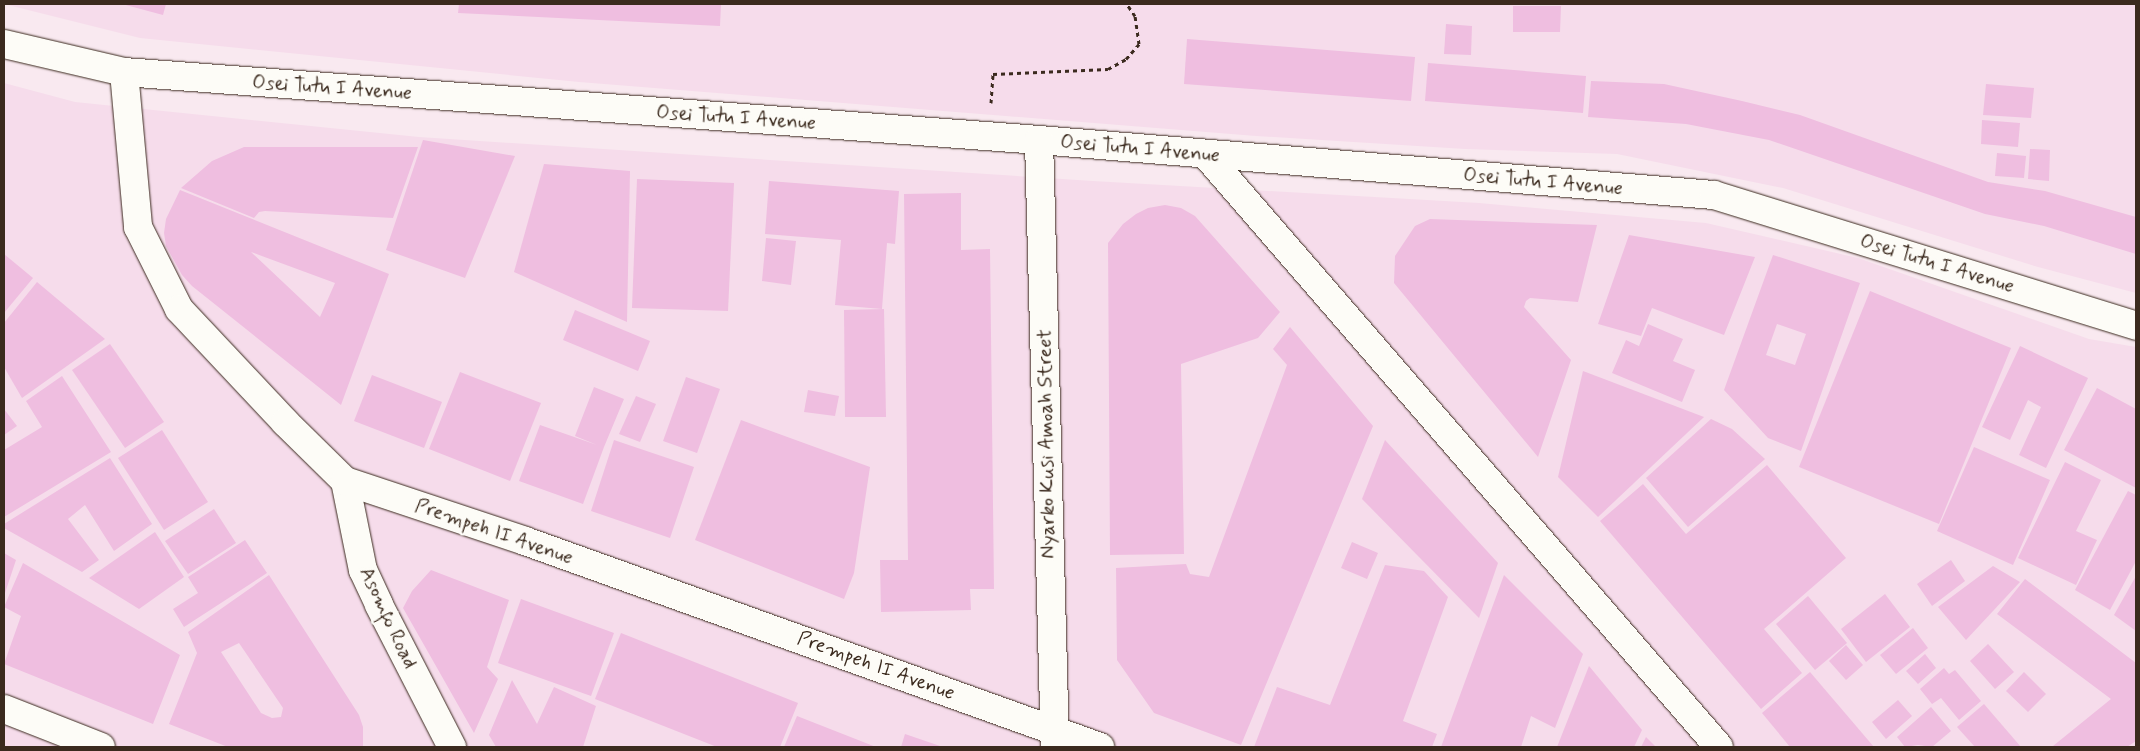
<!DOCTYPE html>
<style>
body{margin:0}
#map{position:relative;width:2140px;height:751px;overflow:hidden;background:#f9e9f0;font-family:Mynerve,sans-serif}
div>[style]{position:absolute}
.built>*{inset:0;background:#f6dceb}
.building>*{inset:0;background:#efbee0}
.path>*{height:3px;margin-top:-1.5px;transform-origin:0;background:repeating-linear-gradient(90deg,#3b2a1e 0 4px,transparent 0 8px)}
.roads{filter:drop-shadow(0 0 1px #3b2a1e) drop-shadow(0 0 1px #3b2a1e)}
.street>*{height:28px;margin:-14px;padding:0 14px;transform-origin:14px;border-radius:14px;background:#fdfcf7}
.secondary>*{height:28px;margin:-14px;padding:0 14px;transform-origin:14px;border-radius:14px;background:#fdfcf7}
span{translate:-50% -50%;white-space:nowrap;text-align:center;line-height:1.15;-webkit-text-stroke:5px #fdfcf7;paint-order:stroke}
.street-label{font-size:20px;color:#3b2a1e}
.frame{position:absolute;inset:0;border:5px solid #3b2a1e;pointer-events:none}
</style>
<div id="map">
<div class="built">
<i style="clip-path:polygon(4px 4px,2136px 4px,2136px 293px,2038px 267px,1783px 188px,1617px 154px,1465px 149px,1256px 136px,579px 82px,140px 38px)"></i>
<i style="clip-path:polygon(4px 83px,75px 102px,419px 137px,1093px 181px,1479px 203px,1706px 223px,1858px 258px,2089px 339px,2136px 347px,2136px 747px,4px 747px)"></i>
</div>
<div class="building">
<i style="clip-path:polygon(122px 4px,166px 4px,163px 15px)"></i>
<i style="clip-path:polygon(459px 4px,721px 4px,720px 26px,458px 13px)"></i>
<i style="clip-path:polygon(1513px 6px,1561px 6px,1560px 32px,1513px 32px)"></i>
<i style="clip-path:polygon(1446px 24px,1472px 26px,1471px 55px,1444px 54px)"></i>
<i style="clip-path:polygon(1187px 39px,1415px 57px,1411px 101px,1184px 84px)"></i>
<i style="clip-path:polygon(1428px 63px,1586px 76px,1583px 113px,1425px 101px)"></i>
<i style="clip-path:polygon(1591px 81px,1664px 84px,1742px 101px,1800px 115px,1988px 182px,2045px 191px,2136px 217px,2136px 254px,2044px 226px,1985px 214px,1769px 140px,1686px 124px,1588px 117px)"></i>
<i style="clip-path:polygon(1986px 84px,2034px 88px,2031px 118px,1983px 115px)"></i>
<i style="clip-path:polygon(1982px 120px,2020px 123px,2018px 147px,1981px 144px)"></i>
<i style="clip-path:polygon(423px 140px,515px 156px,465px 278px,386px 250px)"></i>
<i style="clip-path:polygon(244px 147px,418px 147px,393px 218px,265px 211px,259px 212px,254px 218px,181px 188px,212px 161px)"></i>
<i style="clip-path:polygon(2030px 149px,2050px 150px,2049px 181px,2028px 179px)"></i>
<i style="clip-path:polygon(1997px 153px,2026px 156px,2024px 178px,1995px 176px)"></i>
<i style="clip-path:polygon(544px 164px,630px 171px,627px 322px,514px 272px)"></i>
<i style="clip-path:polygon(637px 179px,734px 183px,728px 311px,632px 308px)"></i>
<i style="clip-path:polygon(769px 181px,899px 191px,895px 244px,887px 243px,882px 309px,835px 305px,841px 240px,765px 234px)"></i>
<i style="clip-path:polygon(evenodd,180px 190px,389px 274px,341px 405px,192px 286px,182px 275px,166px 246px,164px 233px,166px 219px,180px 190px,251px 252px,335px 283px,320px 317px,251px 252px)"></i>
<i style="clip-path:polygon(961px 193px,961px 250px,990px 249px,994px 589px,970px 589px,971px 610px,881px 612px,880px 560px,908px 560px,904px 194px)"></i>
<i style="clip-path:polygon(1165px 205px,1181px 208px,1195px 216px,1280px 312px,1258px 338px,1181px 364px,1184px 554px,1110px 555px,1108px 243px,1123px 224px,1136px 214px,1148px 208px)"></i>
<i style="clip-path:polygon(1430px 219px,1597px 225px,1578px 302px,1530px 298px,1526px 301px,1524px 307px,1571px 360px,1538px 457px,1394px 283px,1395px 256px,1415px 226px)"></i>
<i style="clip-path:polygon(1629px 235px,1755px 257px,1724px 335px,1652px 308px,1641px 336px,1598px 324px)"></i>
<i style="clip-path:polygon(766px 238px,796px 241px,791px 285px,762px 281px)"></i>
<i style="clip-path:polygon(4px 254px,33px 278px,4px 313px)"></i>
<i style="clip-path:polygon(evenodd,1773px 255px,1860px 283px,1801px 451px,1768px 438px,1724px 390px,1773px 255px,1777px 324px,1806px 334px,1795px 365px,1766px 355px,1777px 324px)"></i>
<i style="clip-path:polygon(37px 282px,105px 339px,22px 398px,4px 367px,4px 323px)"></i>
<i style="clip-path:polygon(1870px 291px,2011px 348px,1939px 524px,1799px 467px)"></i>
<i style="clip-path:polygon(884px 309px,886px 417px,845px 417px,844px 310px)"></i>
<i style="clip-path:polygon(575px 310px,650px 341px,638px 371px,563px 340px)"></i>
<i style="clip-path:polygon(1648px 324px,1683px 339px,1673px 361px,1695px 370px,1682px 402px,1612px 373px,1626px 340px,1639px 346px)"></i>
<i style="clip-path:polygon(1290px 327px,1373px 426px,1241px 745px,1154px 713px,1117px 660px,1116px 568px,1186px 564px,1190px 574px,1209px 577px,1287px 365px,1273px 349px)"></i>
<i style="clip-path:polygon(110px 344px,164px 422px,125px 448px,72px 370px)"></i>
<i style="clip-path:polygon(2020px 346px,2088px 378px,2046px 468px,2019px 455px,2041px 407px,2028px 400px,2010px 440px,1982px 427px)"></i>
<i style="clip-path:polygon(1583px 371px,1704px 417px,1598px 517px,1558px 477px)"></i>
<i style="clip-path:polygon(460px 372px,541px 403px,510px 481px,429px 449px)"></i>
<i style="clip-path:polygon(372px 375px,442px 402px,424px 448px,354px 421px)"></i>
<i style="clip-path:polygon(62px 376px,111px 452px,4px 517px,4px 450px,42px 427px,26px 401px)"></i>
<i style="clip-path:polygon(686px 377px,720px 389px,697px 453px,663px 441px)"></i>
<i style="clip-path:polygon(594px 387px,624px 399px,604px 447px,583px 504px,519px 481px,540px 425px,597px 445px,575px 436px)"></i>
<i style="clip-path:polygon(2097px 388px,2136px 409px,2136px 488px,2064px 450px)"></i>
<i style="clip-path:polygon(808px 390px,839px 396px,835px 416px,804px 412px)"></i>
<i style="clip-path:polygon(636px 396px,656px 404px,640px 442px,619px 434px)"></i>
<i style="clip-path:polygon(4px 409px,17px 426px,4px 435px)"></i>
<i style="clip-path:polygon(1711px 419px,1732px 429px,1765px 459px,1688px 527px,1646px 478px)"></i>
<i style="clip-path:polygon(741px 420px,870px 467px,854px 573px,844px 599px,695px 540px)"></i>
<i style="clip-path:polygon(162px 430px,208px 502px,164px 530px,118px 458px)"></i>
<i style="clip-path:polygon(614px 440px,694px 467px,670px 538px,591px 511px)"></i>
<i style="clip-path:polygon(1385px 440px,1498px 563px,1479px 618px,1362px 499px)"></i>
<i style="clip-path:polygon(1974px 447px,2050px 480px,2013px 565px,1937px 531px)"></i>
<i style="clip-path:polygon(110px 458px,152px 524px,114px 551px,85px 505px,68px 519px,99px 560px,82px 572px,4px 528px,4px 524px)"></i>
<i style="clip-path:polygon(2065px 462px,2101px 480px,2076px 531px,2097px 540px,2076px 585px,2018px 558px)"></i>
<i style="clip-path:polygon(1767px 465px,1846px 558px,1764px 629px,1802px 673px,1761px 709px,1600px 521px,1643px 484px,1686px 534px)"></i>
<i style="clip-path:polygon(2128px 491px,2136px 495px,2136px 561px,2110px 610px,2075px 590px)"></i>
<i style="clip-path:polygon(214px 509px,236px 543px,188px 574px,165px 541px)"></i>
<i style="clip-path:polygon(155px 532px,184px 577px,139px 609px,89px 578px)"></i>
<i style="clip-path:polygon(245px 540px,267px 573px,184px 627px,173px 609px,198px 593px,188px 577px)"></i>
<i style="clip-path:polygon(1352px 542px,1378px 553px,1367px 579px,1341px 568px)"></i>
<i style="clip-path:polygon(4px 553px,16px 560px,4px 596px)"></i>
<i style="clip-path:polygon(1951px 560px,1965px 581px,1932px 606px,1917px 584px)"></i>
<i style="clip-path:polygon(23px 563px,180px 655px,153px 724px,4px 664px,21px 616px,4px 607px)"></i>
<i style="clip-path:polygon(1385px 565px,1424px 571px,1448px 597px,1403px 721px,1437px 734px,1432px 747px,1254px 747px,1277px 687px,1330px 705px)"></i>
<i style="clip-path:polygon(1993px 566px,2020px 582px,1966px 640px,1938px 607px)"></i>
<i style="clip-path:polygon(431px 570px,509px 600px,487px 667px,498px 679px,474px 733px,403px 608px,412px 591px)"></i>
<i style="clip-path:polygon(evenodd,269px 575px,359px 715px,363px 727px,363px 747px,228px 747px,169px 724px,197px 653px,188px 632px,269px 575px,239px 643px,283px 708px,281px 717px,272px 718px,261px 713px,221px 652px,239px 643px)"></i>
<i style="clip-path:polygon(1504px 575px,1583px 654px,1555px 728px,1531px 716px,1521px 747px,1441px 747px)"></i>
<i style="clip-path:polygon(2136px 576px,2136px 631px,2114px 615px)"></i>
<i style="clip-path:polygon(2025px 579px,2136px 663px,2136px 741px,2127px 747px,2053px 746px,2111px 699px,1997px 614px)"></i>
<i style="clip-path:polygon(1885px 594px,1910px 627px,1866px 662px,1841px 629px)"></i>
<i style="clip-path:polygon(1808px 596px,1847px 643px,1815px 670px,1776px 624px)"></i>
<i style="clip-path:polygon(521px 599px,614px 633px,591px 696px,498px 663px)"></i>
<i style="clip-path:polygon(1913px 628px,1928px 648px,1896px 674px,1880px 655px)"></i>
<i style="clip-path:polygon(621px 633px,798px 703px,780px 747px,717px 747px,595px 699px)"></i>
<i style="clip-path:polygon(1988px 644px,2014px 672px,1995px 689px,1970px 661px)"></i>
<i style="clip-path:polygon(1846px 645px,1863px 665px,1846px 680px,1829px 661px)"></i>
<i style="clip-path:polygon(1925px 654px,1936px 668px,1918px 684px,1906px 671px)"></i>
<i style="clip-path:polygon(1589px 666px,1642px 730px,1634px 747px,1557px 747px)"></i>
<i style="clip-path:polygon(1944px 668px,1949px 674px,1955px 670px,1981px 701px,1959px 720px,1941px 698px,1932px 704px,1920px 689px)"></i>
<i style="clip-path:polygon(1810px 672px,1874px 747px,1790px 747px,1762px 713px)"></i>
<i style="clip-path:polygon(2024px 672px,2046px 694px,2028px 712px,2006px 691px)"></i>
<i style="clip-path:polygon(512px 680px,537px 724px,554px 687px,596px 706px,583px 747px,496px 747px,489px 735px)"></i>
<i style="clip-path:polygon(1898px 700px,1912px 716px,1886px 739px,1872px 722px)"></i>
<i style="clip-path:polygon(1984px 704px,2021px 747px,1975px 747px,1957px 727px)"></i>
<i style="clip-path:polygon(1931px 707px,1951px 731px,1932px 747px,1918px 745px,1905px 747px,1897px 737px)"></i>
<i style="clip-path:polygon(797px 716px,876px 747px,784px 747px)"></i>
<i style="clip-path:polygon(905px 734px,943px 747px,901px 747px)"></i>
<i style="clip-path:polygon(1646px 737px,1656px 747px,1641px 747px)"></i>
</div>
<div class="path">
<i style="left:991px;top:103px;width:29px;rotate:-86deg"></i>
<i style="left:993px;top:74px;width:115px;rotate:-2.5deg"></i>
<i style="left:1108px;top:69px;width:21px;rotate:-29deg"></i>
<i style="left:1126px;top:59px;width:20px;rotate:-49deg"></i>
<i style="left:1139px;top:44px;width:28px;rotate:-98deg"></i>
<i style="left:1135px;top:16px;width:14px;rotate:-124deg"></i>
</div>
<div class="roads">
<div class="street">
<i style="left:1206px;top:155px;width:783px;rotate:49.09deg"></i>
<i style="left:345px;top:481px;width:91px;rotate:78.6deg"></i>
<i style="left:363px;top:570px;width:38px;rotate:65deg"></i>
<i style="left:379px;top:605px;width:160px;rotate:62.8deg"></i>
<i style="left:4px;top:709px;width:104px;rotate:21.4deg"></i>
</div>
<div class="secondary">
<i style="left:4px;top:44px;width:123px;rotate:13.1deg"></i>
<i style="left:124px;top:72px;width:918px;rotate:4.25deg"></i>
<i style="left:1039px;top:140px;width:677px;rotate:4.66deg"></i>
<i style="left:1714px;top:195px;width:442px;rotate:17.2deg"></i>
<i style="left:124px;top:72px;width:156px;rotate:84.8deg"></i>
<i style="left:138px;top:227px;width:92px;rotate:63.4deg"></i>
<i style="left:179px;top:309px;width:155px;rotate:46.8deg"></i>
<i style="left:285px;top:422px;width:84px;rotate:44.5deg"></i>
<i style="left:345px;top:481px;width:190px;rotate:18.4deg"></i>
<i style="left:525px;top:541px;width:611px;rotate:19.71deg"></i>
<i style="left:1039px;top:140px;width:606px;rotate:88.49deg"></i>
</div>
</div>
<div class="street-label">
<span style="left:332px;top:88px;rotate:4deg">Osei Tutu I Avenue</span>
<span style="left:736px;top:118px;rotate:4deg">Osei Tutu I Avenue</span>
<span style="left:1140px;top:149px;rotate:5deg">Osei Tutu I Avenue</span>
<span style="left:1543px;top:182px;rotate:5deg">Osei Tutu I Avenue</span>
<span style="left:1937px;top:264px;rotate:17deg">Osei Tutu I Avenue</span>
<span style="left:1047px;top:444px;rotate:-91deg">Nyarko Kusi Amoah Street</span>
<span style="left:494px;top:532px;rotate:19deg">Prempeh II Avenue</span>
<span style="left:388px;top:618px;rotate:65deg">Asomfo Road</span>
<span style="left:876px;top:666px;rotate:20deg">Prempeh II Avenue</span>
</div>
<div class="frame"></div>
</div>
